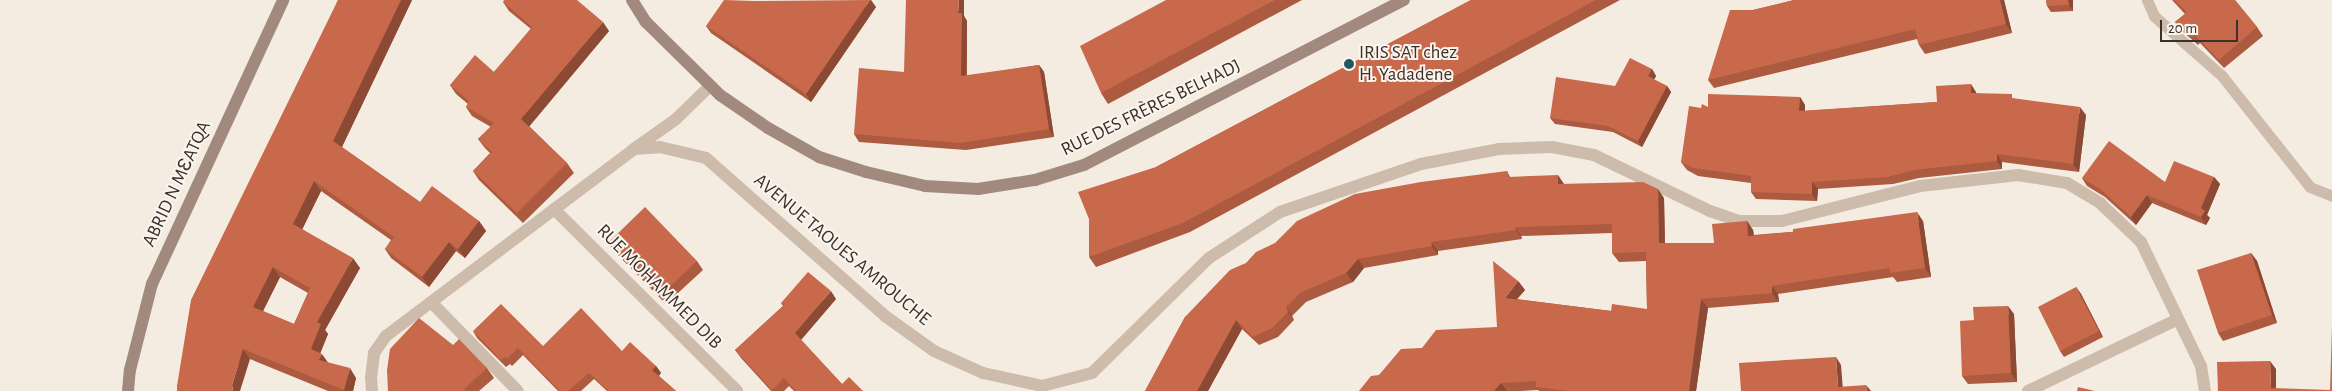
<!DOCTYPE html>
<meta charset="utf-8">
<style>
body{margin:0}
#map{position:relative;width:2332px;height:391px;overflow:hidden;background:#f4ebe1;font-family:"Alegreya Sans",sans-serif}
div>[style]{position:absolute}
.service>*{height:11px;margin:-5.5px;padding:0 5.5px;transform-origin:5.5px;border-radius:5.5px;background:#cdbbac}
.minor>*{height:12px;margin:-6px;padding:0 6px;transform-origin:6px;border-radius:6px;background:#cdbbac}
.secondary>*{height:12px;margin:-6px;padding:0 6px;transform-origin:6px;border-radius:6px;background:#a18a7d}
.wall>*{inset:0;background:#ac5a40}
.shaded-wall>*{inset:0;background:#8c4a34}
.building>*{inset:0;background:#c8694b}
.dots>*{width:14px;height:14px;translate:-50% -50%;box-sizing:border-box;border:2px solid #fbf5ee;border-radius:50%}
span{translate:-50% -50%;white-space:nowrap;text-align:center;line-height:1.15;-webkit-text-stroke:4px #fbf5ee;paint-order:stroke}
.poi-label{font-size:19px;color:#3b302b}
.left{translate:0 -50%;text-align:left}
.street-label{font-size:19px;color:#3b302b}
.scale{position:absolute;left:2160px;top:20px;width:78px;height:22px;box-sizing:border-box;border:2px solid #3b302b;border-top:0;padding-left:6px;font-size:15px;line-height:18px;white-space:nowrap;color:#3b302b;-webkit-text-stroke:4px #fbf5ee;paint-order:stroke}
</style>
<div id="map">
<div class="service">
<i style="left:2147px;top:0;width:17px;rotate:66deg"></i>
<i style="left:2154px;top:16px;width:91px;rotate:41.4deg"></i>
<i style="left:2222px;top:76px;width:142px;rotate:51.6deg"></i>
<i style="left:2310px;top:187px;width:24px;rotate:22deg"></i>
</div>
<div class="minor">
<i style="left:634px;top:149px;width:52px;rotate:-35.5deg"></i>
<i style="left:676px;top:119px;width:47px;rotate:-44.1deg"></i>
<i style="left:554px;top:209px;width:258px;rotate:44.8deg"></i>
<i style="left:431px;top:302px;width:124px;rotate:45.7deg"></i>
<i style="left:372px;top:391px;width:13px;rotate:-94deg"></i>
<i style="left:371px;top:378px;width:25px;rotate:-83deg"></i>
<i style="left:374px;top:353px;width:21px;rotate:-55deg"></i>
<i style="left:386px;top:336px;width:311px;rotate:-37deg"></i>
<i style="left:634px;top:149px;width:26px;rotate:-4deg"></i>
<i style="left:660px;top:147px;width:47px;rotate:13.4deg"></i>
<i style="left:706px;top:158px;width:239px;rotate:41.4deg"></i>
<i style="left:885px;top:316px;width:60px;rotate:35.5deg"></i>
<i style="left:934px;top:351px;width:54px;rotate:24.2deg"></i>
<i style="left:983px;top:373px;width:60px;rotate:12.4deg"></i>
<i style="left:1042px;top:386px;width:52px;rotate:-14.6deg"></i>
<i style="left:1092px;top:373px;width:164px;rotate:-44.5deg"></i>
<i style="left:1209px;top:258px;width:85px;rotate:-32.9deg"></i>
<i style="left:1280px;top:212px;width:149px;rotate:-18.8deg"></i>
<i style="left:1421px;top:164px;width:79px;rotate:-10.9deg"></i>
<i style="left:1499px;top:149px;width:53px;rotate:-2.2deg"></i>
<i style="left:1552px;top:147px;width:43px;rotate:10.8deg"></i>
<i style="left:1594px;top:155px;width:129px;rotate:25.8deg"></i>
<i style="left:1710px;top:211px;width:31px;rotate:19deg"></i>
<i style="left:1739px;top:221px;width:43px"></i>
<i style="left:1782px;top:221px;width:142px;rotate:-14.2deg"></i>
<i style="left:1920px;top:186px;width:99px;rotate:-6.4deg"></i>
<i style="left:2018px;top:175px;width:50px;rotate:9.3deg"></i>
<i style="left:2067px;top:183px;width:39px;rotate:31deg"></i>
<i style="left:2100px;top:203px;width:57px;rotate:43.6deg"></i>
<i style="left:2141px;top:242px;width:138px;rotate:64.2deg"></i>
<i style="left:2201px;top:366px;width:25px;rotate:81deg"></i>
<i style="left:2028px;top:391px;width:166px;rotate:-25.6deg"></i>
</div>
<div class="secondary">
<i style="left:632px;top:0;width:26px;rotate:58deg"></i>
<i style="left:646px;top:22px;width:104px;rotate:44.6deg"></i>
<i style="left:720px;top:95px;width:58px;rotate:34.5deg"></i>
<i style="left:768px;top:128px;width:59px;rotate:29.6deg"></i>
<i style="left:819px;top:157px;width:49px;rotate:17.7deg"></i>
<i style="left:866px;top:172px;width:61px;rotate:13.3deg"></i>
<i style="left:925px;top:186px;width:53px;rotate:3.2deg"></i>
<i style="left:978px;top:189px;width:58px;rotate:-9deg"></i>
<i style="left:1035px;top:180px;width:51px;rotate:-17deg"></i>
<i style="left:1084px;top:165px;width:360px;rotate:-27.3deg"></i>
<i style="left:128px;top:391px;width:21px;rotate:-85deg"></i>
<i style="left:130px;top:370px;width:89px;rotate:-75.7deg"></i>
<i style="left:152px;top:284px;width:313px;rotate:-65.2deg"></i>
</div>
<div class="wall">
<i style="clip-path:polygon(evenodd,338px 0,412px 0,342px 147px,420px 202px,479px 221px,486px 231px,465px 258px,456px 251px,429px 287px,391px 258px,385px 249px,391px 240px,321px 191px,302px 229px,360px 268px,325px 330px,328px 334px,320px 353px,327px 362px,356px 378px,353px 391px,328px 391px,250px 359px,177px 386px,338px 0,280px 277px,308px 293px,294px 324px,263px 311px,280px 277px)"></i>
<i style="clip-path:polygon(1166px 0,1302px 0,1108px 104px,1101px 93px)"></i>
<i style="clip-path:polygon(1471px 0,1620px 0,1190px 232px,1096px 267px,1089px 257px,1156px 167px)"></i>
<i style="clip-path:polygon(1794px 0,2004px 0,2012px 33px,1925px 54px,1919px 45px,1917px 39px,1714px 88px,1708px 80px,1753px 10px)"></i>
<i style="clip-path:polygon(2046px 0,2073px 0,2073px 11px,2051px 12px,2047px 6px)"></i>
<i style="clip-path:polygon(2172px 0,2235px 0,2257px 27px,2263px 36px,2224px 68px,2200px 43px,2198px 45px,2181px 30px,2175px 22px,2185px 14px)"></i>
<i style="clip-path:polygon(754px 1px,876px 7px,811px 102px,711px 33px,706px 26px)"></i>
<i style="clip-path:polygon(503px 2px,609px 31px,529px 126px,567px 163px,574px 173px,523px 223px,479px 180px,473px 171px,490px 153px,485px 148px,478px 139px,491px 127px,472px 116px,466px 107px,468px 104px,456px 94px,450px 85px,494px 72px,531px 29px,509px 11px)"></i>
<i style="clip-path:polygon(964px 16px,967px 21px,967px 76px,1039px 65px,1044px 72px,1054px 137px,966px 150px,859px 142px,854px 134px,904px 72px)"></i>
<i style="clip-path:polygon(1652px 69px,1656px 76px,1654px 80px,1667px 86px,1671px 92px,1642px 147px,1613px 132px,1555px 124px,1550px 118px,1615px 86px)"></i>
<i style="clip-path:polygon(1976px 92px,1976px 94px,2015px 99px,2086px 115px,2079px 172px,2002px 162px,2002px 169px,1919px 178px,1893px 184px,1818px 189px,1817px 201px,1756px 199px,1751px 192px,1751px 183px,1698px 176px,1687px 170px,1681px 162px,1701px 108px,1800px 97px,1805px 105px,1805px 111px,1937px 102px)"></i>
<i style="clip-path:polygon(1507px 171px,1510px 177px,1664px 198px,1665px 243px,1714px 243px,1747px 221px,1753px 230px,1754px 235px,1923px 221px,1931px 277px,1897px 282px,1893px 277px,1778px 294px,1779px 302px,1708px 308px,1696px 391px,1539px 391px,1538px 390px,1519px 391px,1359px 391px,1379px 375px,1422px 348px,1497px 327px,1518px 281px,1525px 290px,1517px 299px,1611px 311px,1647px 309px,1646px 261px,1619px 262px,1612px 253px,1612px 233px,1521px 236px,1522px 239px,1438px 251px,1438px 255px,1364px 268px,1353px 282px,1306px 302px,1292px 316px,1294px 320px,1278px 337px,1259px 345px,1242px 329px,1208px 391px,1145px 391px,1185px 317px)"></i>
<i style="clip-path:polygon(2214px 177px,2220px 184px,2207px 215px,2210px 218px,2206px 225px,2152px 203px,2136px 225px,2105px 197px,2087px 186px,2082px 178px,2165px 182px)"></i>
<i style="clip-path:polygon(608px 243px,697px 261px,703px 270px,666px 304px,614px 251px)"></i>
<i style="clip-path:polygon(2251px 253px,2257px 261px,2277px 323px,2223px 341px,2218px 333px)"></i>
<i style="clip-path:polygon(2076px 287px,2081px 294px,2103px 337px,2064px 357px,2060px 351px)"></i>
<i style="clip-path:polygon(836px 299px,801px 340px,842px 384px,863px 391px,794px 391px,789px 386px,784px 391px,771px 391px,741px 358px,735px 350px,783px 306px,781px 303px)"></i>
<i style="clip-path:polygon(2014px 314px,2017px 382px,1968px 384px,1962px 376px,1974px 320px)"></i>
<i style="clip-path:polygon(473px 331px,543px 346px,622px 351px,656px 366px,661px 373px,659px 376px,676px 391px,607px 391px,594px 379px,581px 391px,558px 391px,523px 355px,512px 366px,510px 364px,506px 367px,477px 338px)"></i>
<i style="clip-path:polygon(453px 345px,487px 368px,494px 378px,479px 391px,388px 391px)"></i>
</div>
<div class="shaded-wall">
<i style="clip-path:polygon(401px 0,412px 0,340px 151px,333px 141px)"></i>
<i style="clip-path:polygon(870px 0,871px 0,876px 7px,811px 102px,806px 94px)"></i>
<i style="clip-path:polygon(959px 0,964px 0,964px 16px,967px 21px,966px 84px,961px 76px,958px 13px)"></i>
<i style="clip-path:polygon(2000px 0,2004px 0,2012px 33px,2006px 24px)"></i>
<i style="clip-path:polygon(2068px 0,2073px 0,2073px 11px,2069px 5px)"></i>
<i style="clip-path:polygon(603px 22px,609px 31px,528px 128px,521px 119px)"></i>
<i style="clip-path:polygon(1039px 65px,1044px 72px,1054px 137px,1049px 129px)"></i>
<i style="clip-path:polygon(1652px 69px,1656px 76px,1652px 83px,1648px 76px)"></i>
<i style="clip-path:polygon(1971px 84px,1976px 92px,1977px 101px,1971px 93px)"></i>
<i style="clip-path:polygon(1667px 86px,1671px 92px,1642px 147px,1638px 141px)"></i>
<i style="clip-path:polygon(1800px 97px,1805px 105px,1805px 119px,1799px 111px)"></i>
<i style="clip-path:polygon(2080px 107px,2086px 115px,2079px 172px,2073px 164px)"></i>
<i style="clip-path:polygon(1997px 154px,2002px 162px,2002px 169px,1997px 161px)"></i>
<i style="clip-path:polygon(1558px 175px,1564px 184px,1564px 193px,1558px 184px)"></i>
<i style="clip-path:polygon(2214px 177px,2220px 184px,2207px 215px,2210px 218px,2206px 225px,2201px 217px,2201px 208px)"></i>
<i style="clip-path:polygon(314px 181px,321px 191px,300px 234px,293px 224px)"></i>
<i style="clip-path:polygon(1812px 182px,1818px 189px,1817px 201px,1812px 194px)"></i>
<i style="clip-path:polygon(1658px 189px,1664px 198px,1665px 252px,1659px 243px)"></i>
<i style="clip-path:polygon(2147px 195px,2152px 203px,2136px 225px,2131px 217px)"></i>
<i style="clip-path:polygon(1917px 212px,1923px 221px,1931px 277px,1925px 268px)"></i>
<i style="clip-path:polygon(479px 221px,486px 231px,465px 258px,458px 249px)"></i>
<i style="clip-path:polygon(1747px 221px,1753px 230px,1755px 245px,1748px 236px)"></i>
<i style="clip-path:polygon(1515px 227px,1521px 236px,1522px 239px,1516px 230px)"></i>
<i style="clip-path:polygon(449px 242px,456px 251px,429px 287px,422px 277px)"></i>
<i style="clip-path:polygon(1431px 242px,1438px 251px,1438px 255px,1432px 246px)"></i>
<i style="clip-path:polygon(2251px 253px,2257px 261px,2277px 323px,2272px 315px)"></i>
<i style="clip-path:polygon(353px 258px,360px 268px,325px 330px,328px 334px,318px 359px,311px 349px,317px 322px)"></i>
<i style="clip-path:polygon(1358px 259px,1364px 268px,1353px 282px,1346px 273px)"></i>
<i style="clip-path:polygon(273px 267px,280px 277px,260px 317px,253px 307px)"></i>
<i style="clip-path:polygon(1518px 281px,1525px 290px,1511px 306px,1505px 298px)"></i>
<i style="clip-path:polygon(1772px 286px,1778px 294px,1779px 302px,1772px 293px)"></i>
<i style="clip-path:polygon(2076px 287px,2081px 294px,2103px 337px,2099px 331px)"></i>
<i style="clip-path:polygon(831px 291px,836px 299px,800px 341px,795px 333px)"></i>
<i style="clip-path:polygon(1701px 299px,1708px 308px,1696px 391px,1689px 391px)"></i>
<i style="clip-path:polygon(2008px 306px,2014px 314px,2017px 382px,2011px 373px)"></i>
<i style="clip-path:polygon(1286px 307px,1292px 316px,1294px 320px,1288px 312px)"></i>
<i style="clip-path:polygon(1236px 320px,1242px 329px,1208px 391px,1197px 391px)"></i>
<i style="clip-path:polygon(243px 349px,250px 359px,240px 391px,233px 391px,232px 385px)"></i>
<i style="clip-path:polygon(322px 354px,329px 364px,319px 360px)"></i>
<i style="clip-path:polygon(1836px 357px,1841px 365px,1843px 391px,1838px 387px)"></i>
<i style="clip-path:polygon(2270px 361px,2276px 369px,2276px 391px,2271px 388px)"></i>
<i style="clip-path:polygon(656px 366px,661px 373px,657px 377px,652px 370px)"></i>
<i style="clip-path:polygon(350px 368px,356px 378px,353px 391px,344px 391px,344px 390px)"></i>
<i style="clip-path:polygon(1501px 383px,1507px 391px,1494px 391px)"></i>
<i style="clip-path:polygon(1866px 385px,1871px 391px,1867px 391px)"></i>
</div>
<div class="building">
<i style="clip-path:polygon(evenodd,338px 0,401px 0,333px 141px,420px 202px,432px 186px,479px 221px,458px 249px,449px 242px,422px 277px,385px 249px,394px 237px,314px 181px,293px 224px,353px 258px,317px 322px,321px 324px,311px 349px,322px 354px,319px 360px,350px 368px,344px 390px,243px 349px,232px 385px,233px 391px,177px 391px,177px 386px,191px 300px,338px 0,273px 267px,310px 288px,294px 324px,253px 307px,273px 267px)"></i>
<i style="clip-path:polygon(504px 0,577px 0,603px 22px,521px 119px,567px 163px,517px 213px,473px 171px,492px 152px,478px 139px,494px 123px,466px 107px,469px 101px,450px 85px,475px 55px,494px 72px,532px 27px,503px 2px)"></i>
<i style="clip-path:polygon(724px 0,754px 1px,870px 0,806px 94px,706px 26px)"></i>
<i style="clip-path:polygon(906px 0,959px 0,958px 13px,962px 13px,961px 76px,1039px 65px,1049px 129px,960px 143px,854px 134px,859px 68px,904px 72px)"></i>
<i style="clip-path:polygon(1166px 0,1275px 0,1101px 93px,1080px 46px)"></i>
<i style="clip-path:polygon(1471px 0,1596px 0,1183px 223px,1089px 257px,1089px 219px,1078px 192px,1156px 167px)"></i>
<i style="clip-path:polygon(1794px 0,2000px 0,2006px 24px,1919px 45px,1915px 29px,1708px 80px,1730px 10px,1753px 10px)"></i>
<i style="clip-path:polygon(2046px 0,2068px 0,2069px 5px,2047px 6px)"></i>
<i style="clip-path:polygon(2174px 0,2235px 0,2257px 27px,2219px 60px,2195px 35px,2192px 37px,2175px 22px,2187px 12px)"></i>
<i style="clip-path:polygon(1630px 58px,1652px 69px,1648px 76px,1667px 86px,1638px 141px,1608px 126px,1550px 118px,1556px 77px,1615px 86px)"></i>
<i style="clip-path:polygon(1971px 84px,1971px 93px,2012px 94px,2012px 98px,2080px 107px,2073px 164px,1997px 154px,1997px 161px,1914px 170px,1888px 177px,1812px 182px,1812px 194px,1751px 192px,1751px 176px,1693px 168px,1681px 162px,1689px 106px,1701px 108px,1702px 104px,1708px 107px,1708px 94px,1800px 97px,1799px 111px,1937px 102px,1936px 86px)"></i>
<i style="clip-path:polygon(2109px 141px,2165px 182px,2174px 161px,2214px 177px,2201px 208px,2205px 211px,2201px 217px,2147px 195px,2131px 217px,2100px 189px,2082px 178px)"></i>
<i style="clip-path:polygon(1507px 171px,1508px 177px,1558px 175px,1558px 184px,1643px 182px,1658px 189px,1659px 243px,1714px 243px,1712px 224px,1747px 221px,1748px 236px,1793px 232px,1793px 229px,1917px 212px,1925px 268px,1890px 273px,1890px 268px,1772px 286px,1772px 293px,1701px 299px,1689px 391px,1568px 391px,1536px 387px,1536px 381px,1501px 383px,1494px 391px,1359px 391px,1371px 376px,1379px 375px,1401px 349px,1422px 348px,1436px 330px,1497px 327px,1493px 261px,1518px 281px,1505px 298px,1611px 311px,1612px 304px,1647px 309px,1646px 252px,1612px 253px,1612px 224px,1515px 227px,1516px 230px,1431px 242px,1432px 246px,1358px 259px,1346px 273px,1300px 293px,1286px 307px,1288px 312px,1272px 328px,1253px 337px,1236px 320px,1197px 391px,1145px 391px,1185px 317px,1230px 270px,1246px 263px,1256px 252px,1275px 243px,1297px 221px,1355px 194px,1421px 182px)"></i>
<i style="clip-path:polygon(645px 207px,697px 261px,660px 296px,608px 243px)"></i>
<i style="clip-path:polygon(2251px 253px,2272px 315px,2218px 333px,2197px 270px)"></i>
<i style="clip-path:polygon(808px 272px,831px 291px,795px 333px,842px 384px,849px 377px,863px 391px,796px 391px,784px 378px,772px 390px,735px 350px,784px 305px,781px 303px)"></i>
<i style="clip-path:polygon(2076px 287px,2099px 331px,2060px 351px,2038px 307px)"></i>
<i style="clip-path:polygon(501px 304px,543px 346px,581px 308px,622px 351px,630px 342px,656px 366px,652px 370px,676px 391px,609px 391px,589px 373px,568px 391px,560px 391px,518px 348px,507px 359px,505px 357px,501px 360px,473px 331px)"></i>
<i style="clip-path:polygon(2008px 306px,2011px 373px,1962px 376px,1960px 321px,1974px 320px,1973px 307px)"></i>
<i style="clip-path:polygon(419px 318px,453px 345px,459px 339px,487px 368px,464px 389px,466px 391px,388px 391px,387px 370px,390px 349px)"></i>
<i style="clip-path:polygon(2332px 325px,2332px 391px,2218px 391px,2217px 362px,2270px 361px,2271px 388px,2330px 390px)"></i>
<i style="clip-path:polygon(1836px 357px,1838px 387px,1866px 385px,1867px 391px,1741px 391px,1739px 363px)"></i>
<i style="clip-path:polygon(2078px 387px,2095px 391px,2077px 391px)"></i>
</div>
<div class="dots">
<i style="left:1349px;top:64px;background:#1f5a5e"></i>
</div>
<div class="poi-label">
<span class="left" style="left:1359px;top:64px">IRIS SAT chez<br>H. Yadadene</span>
</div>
<div class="street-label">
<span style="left:1151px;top:108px;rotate:-26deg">RUE DES FRÈRES BELHADJ</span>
<span style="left:177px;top:184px;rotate:-65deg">ABRID N MƐATQA</span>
<span style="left:842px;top:250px;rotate:40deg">AVENUE TAOUES AMROUCHE</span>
<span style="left:659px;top:287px;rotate:45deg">RUE MOHAMMED DIB</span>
</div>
<div class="scale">20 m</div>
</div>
